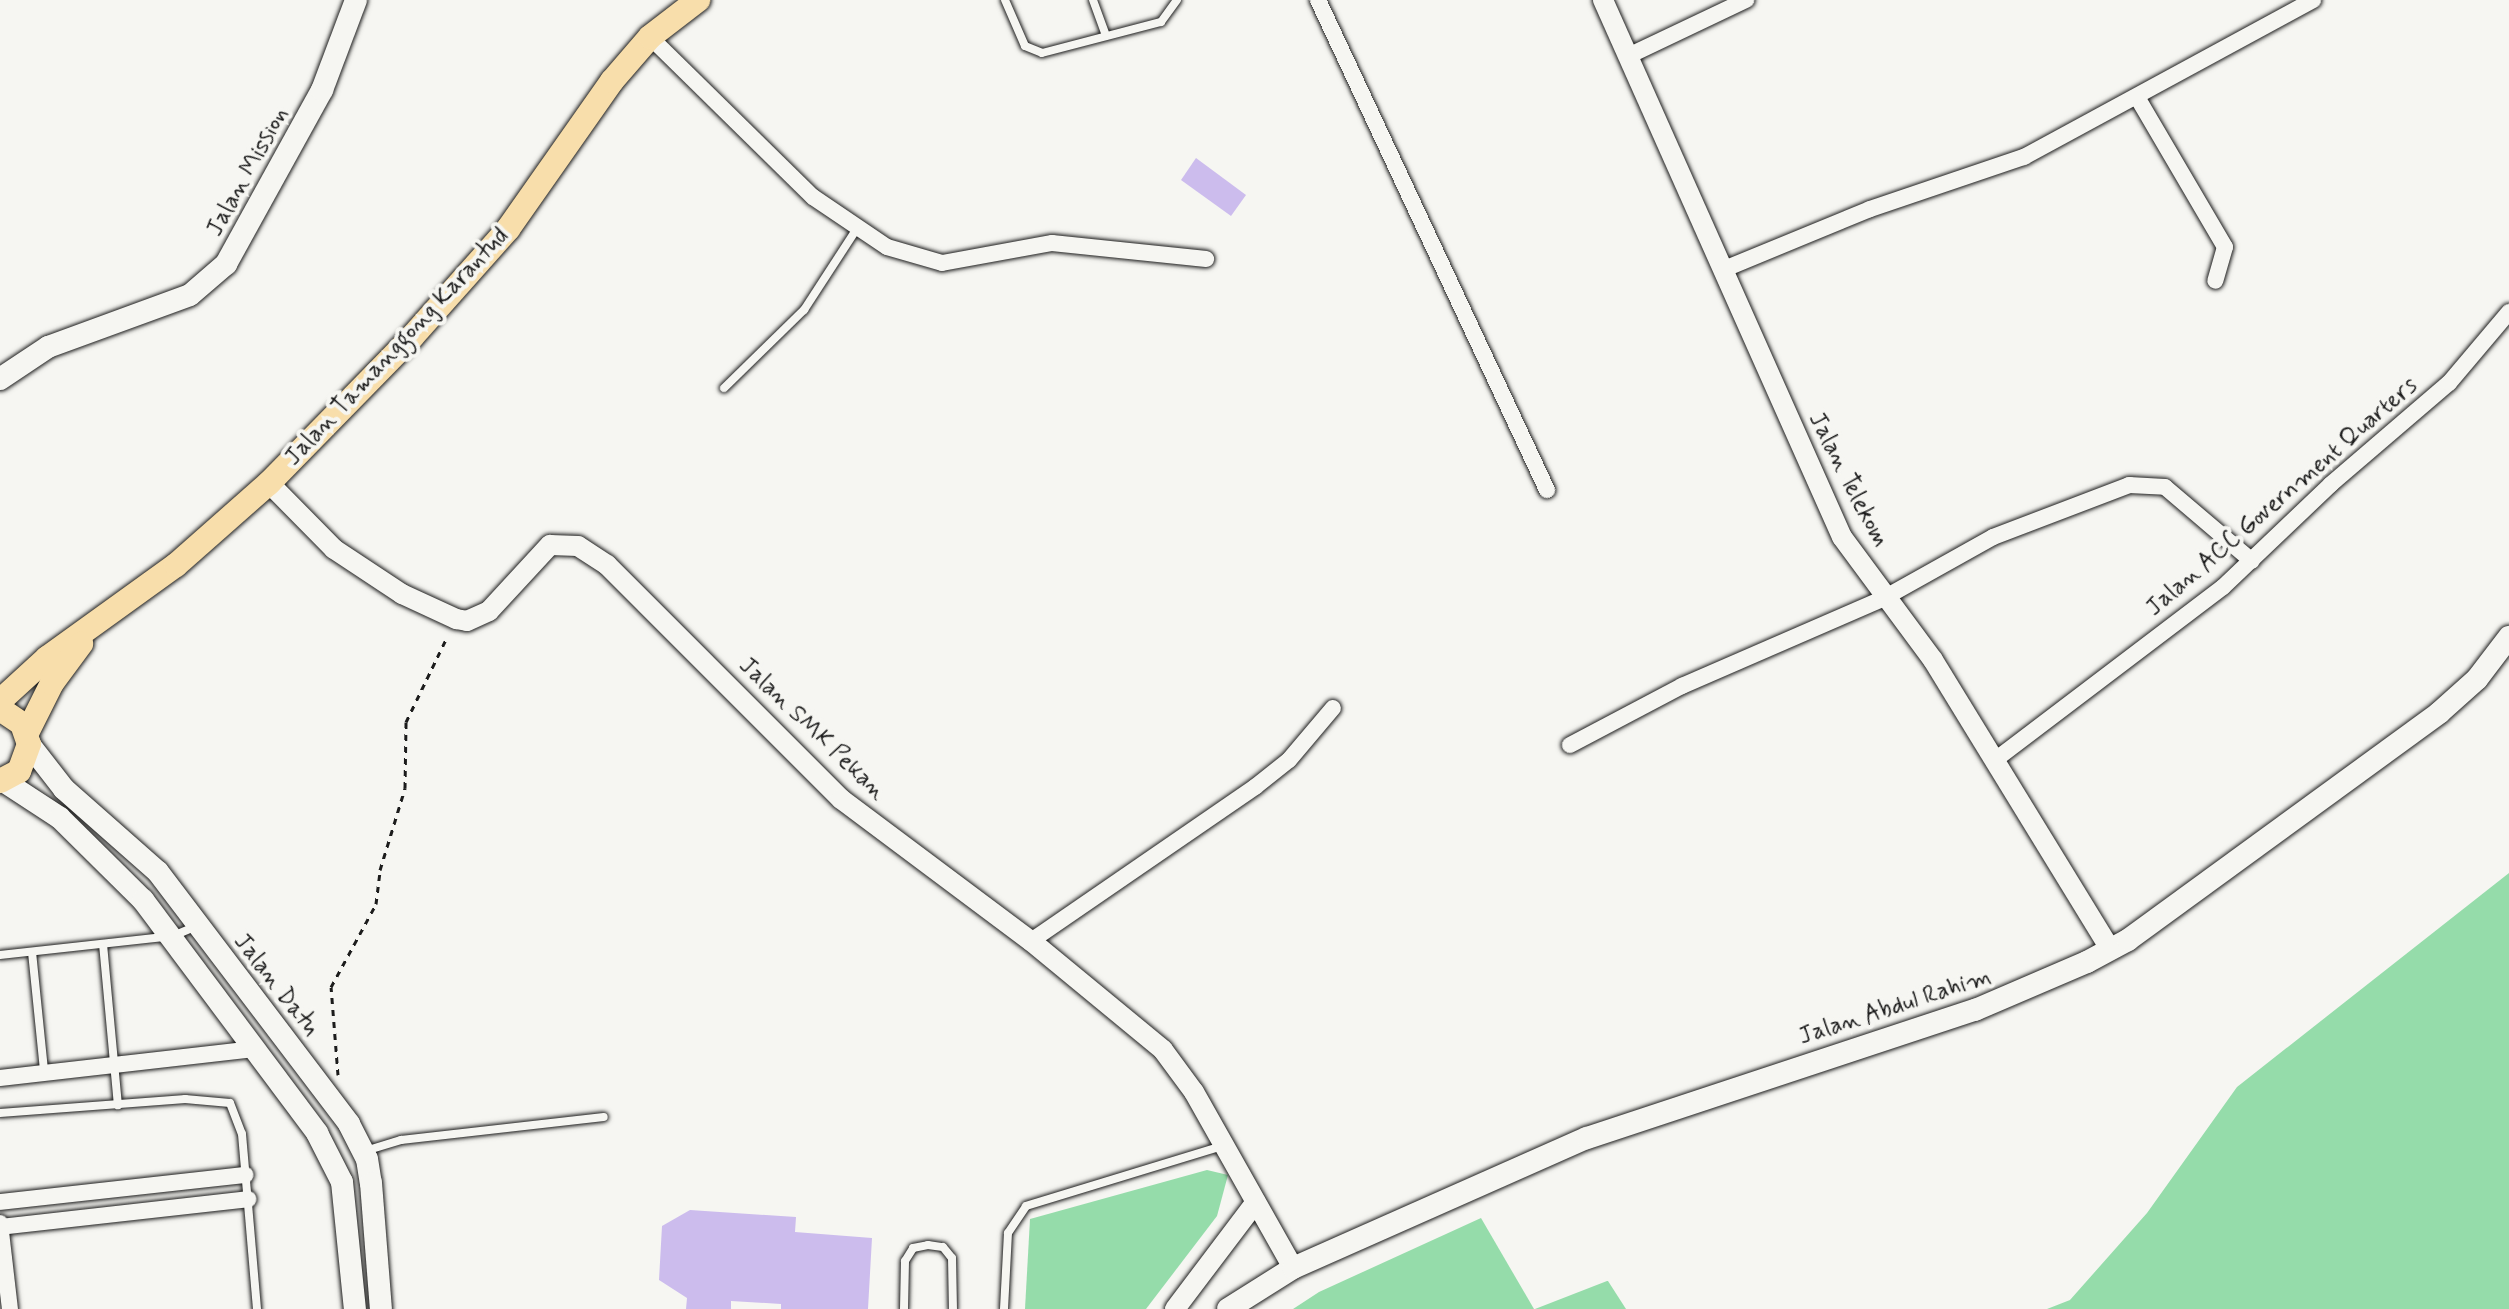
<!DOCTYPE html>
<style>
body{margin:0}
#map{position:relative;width:2509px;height:1309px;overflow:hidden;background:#f6f6f2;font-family:Mynerve,sans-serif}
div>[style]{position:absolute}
.green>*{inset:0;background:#95dcaa}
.building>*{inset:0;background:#ccbced}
.path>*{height:3px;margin-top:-1.5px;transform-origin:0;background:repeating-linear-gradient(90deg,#1c1c1c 0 6px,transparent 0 12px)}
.roads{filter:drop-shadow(0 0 2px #1c1c1c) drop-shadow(0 0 2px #1c1c1c)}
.service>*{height:8px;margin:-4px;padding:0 4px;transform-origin:4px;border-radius:4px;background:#f6f6f2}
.minor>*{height:16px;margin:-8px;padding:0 8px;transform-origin:8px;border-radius:8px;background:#f6f6f2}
.tertiary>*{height:20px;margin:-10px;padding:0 10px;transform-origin:10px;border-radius:10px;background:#f6f6f2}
.secondary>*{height:22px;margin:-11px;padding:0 11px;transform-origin:11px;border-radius:11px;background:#f6f6f2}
.primary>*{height:24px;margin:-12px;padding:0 12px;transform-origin:12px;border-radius:12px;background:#f8deab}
span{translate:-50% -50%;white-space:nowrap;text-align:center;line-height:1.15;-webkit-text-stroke:8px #f6f6f2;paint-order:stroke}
.street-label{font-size:24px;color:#1c1c1c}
</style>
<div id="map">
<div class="green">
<i style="clip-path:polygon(2509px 873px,2509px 1309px,2047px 1309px,2070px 1300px,2147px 1213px,2237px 1087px)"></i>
<i style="clip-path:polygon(1207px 1170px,1228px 1175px,1217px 1216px,1146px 1309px,1025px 1309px,1030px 1219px)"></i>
<i style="clip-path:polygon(1481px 1218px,1534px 1309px,1293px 1309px,1319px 1292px)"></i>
<i style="clip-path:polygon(1608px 1281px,1626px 1309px,1535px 1309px,1607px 1281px)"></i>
</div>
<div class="building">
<i style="clip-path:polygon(1196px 158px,1246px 195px,1231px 216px,1181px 180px)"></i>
<i style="clip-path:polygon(690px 1210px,796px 1217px,795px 1232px,872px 1238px,868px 1309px,781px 1309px,781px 1304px,731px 1301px,731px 1309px,686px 1309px,687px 1298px,659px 1280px,662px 1226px)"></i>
</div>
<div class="path">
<i style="left:338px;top:1075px;width:88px;rotate:-94.5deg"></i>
<i style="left:331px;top:987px;width:94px;rotate:-61.5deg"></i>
<i style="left:376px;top:904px;width:34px;rotate:-83deg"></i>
<i style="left:380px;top:870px;width:86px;rotate:-73deg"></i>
<i style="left:405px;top:788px;width:66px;rotate:-89.1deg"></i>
<i style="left:406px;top:722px;width:94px;rotate:-64.2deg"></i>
</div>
<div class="roads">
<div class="service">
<i style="left:1005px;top:0;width:50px;rotate:66.5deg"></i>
<i style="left:1025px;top:46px;width:18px;rotate:22deg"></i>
<i style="left:1042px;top:53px;width:123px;rotate:-14.6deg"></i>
<i style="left:1161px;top:22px;width:27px;rotate:-54deg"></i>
<i style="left:1093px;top:0;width:38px;rotate:70deg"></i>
<i style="left:724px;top:388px;width:112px;rotate:-44.3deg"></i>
<i style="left:804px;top:310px;width:95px;rotate:-57deg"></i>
<i style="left:103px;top:944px;width:162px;rotate:84.7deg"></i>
<i style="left:32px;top:952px;width:120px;rotate:84.2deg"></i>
<i style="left:0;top:955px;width:174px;rotate:-6.3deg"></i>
<i style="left:173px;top:936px;width:25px;rotate:-23deg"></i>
<i style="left:0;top:1113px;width:186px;rotate:-4.3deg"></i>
<i style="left:185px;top:1099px;width:45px;rotate:5.1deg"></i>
<i style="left:230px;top:1103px;width:33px;rotate:69deg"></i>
<i style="left:242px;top:1134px;width:176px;rotate:85.1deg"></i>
<i style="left:365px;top:1151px;width:38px;rotate:-17deg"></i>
<i style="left:401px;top:1140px;width:204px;rotate:-6.5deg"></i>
<i style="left:904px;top:1309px;width:48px;rotate:-88.8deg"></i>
<i style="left:905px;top:1261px;width:15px;rotate:-58deg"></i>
<i style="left:913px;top:1248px;width:15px;rotate:-11deg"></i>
<i style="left:928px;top:1245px;width:15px;rotate:8deg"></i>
<i style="left:943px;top:1247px;width:14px;rotate:51deg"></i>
<i style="left:952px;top:1258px;width:51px;rotate:88.9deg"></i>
<i style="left:1004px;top:1309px;width:76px;rotate:-87deg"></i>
<i style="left:1008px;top:1233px;width:32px;rotate:-56deg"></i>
<i style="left:1026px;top:1206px;width:205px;rotate:-17deg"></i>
</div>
<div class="minor">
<i style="left:1318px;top:0;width:541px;rotate:64.95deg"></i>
<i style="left:650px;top:37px;width:228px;rotate:44.5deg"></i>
<i style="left:813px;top:197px;width:89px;rotate:34deg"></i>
<i style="left:887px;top:247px;width:57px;rotate:16.2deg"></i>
<i style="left:942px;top:263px;width:112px;rotate:-10.3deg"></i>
<i style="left:1052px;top:243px;width:155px;rotate:5.9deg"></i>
<i style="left:1628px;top:56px;width:131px;rotate:-25.4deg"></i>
<i style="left:2137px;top:97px;width:174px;rotate:59.6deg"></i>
<i style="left:2225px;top:247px;width:35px;rotate:106deg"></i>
<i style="left:1722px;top:270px;width:160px;rotate:-22.4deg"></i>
<i style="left:1870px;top:209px;width:163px;rotate:-18.7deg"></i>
<i style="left:2024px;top:157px;width:329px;rotate:-28.5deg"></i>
<i style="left:1570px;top:745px;width:127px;rotate:-27.8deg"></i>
<i style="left:1682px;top:686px;width:220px;rotate:-23.5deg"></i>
<i style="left:1884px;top:598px;width:125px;rotate:-29.2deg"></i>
<i style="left:1993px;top:537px;width:146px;rotate:-20.9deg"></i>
<i style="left:2129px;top:485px;width:36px;rotate:3deg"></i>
<i style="left:2165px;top:487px;width:114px;rotate:40.4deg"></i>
<i style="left:1995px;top:760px;width:286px;rotate:-37.2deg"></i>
<i style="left:2223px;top:587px;width:149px;rotate:-43.6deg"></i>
<i style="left:2331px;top:484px;width:155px;rotate:-40.6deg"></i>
<i style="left:2449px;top:383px;width:93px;rotate:-49.8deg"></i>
<i style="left:1031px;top:941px;width:272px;rotate:-34.5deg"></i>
<i style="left:1255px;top:787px;width:43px;rotate:-38.5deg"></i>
<i style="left:1289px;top:760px;width:68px;rotate:-49.8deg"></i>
<i style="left:0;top:1078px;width:258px;rotate:-6.5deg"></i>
<i style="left:0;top:1202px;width:247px;rotate:-6.3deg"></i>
<i style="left:0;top:1223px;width:87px;rotate:83.4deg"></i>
<i style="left:0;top:1227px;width:250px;rotate:-6.4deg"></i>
</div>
<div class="tertiary">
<i style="left:1603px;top:0;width:588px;rotate:66.01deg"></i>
<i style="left:1842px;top:537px;width:153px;rotate:53.5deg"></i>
<i style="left:1933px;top:660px;width:339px;rotate:58.5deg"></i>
<i style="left:269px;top:483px;width:93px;rotate:45.4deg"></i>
<i style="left:334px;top:549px;width:82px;rotate:33.5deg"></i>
<i style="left:402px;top:594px;width:60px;rotate:24.8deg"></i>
<i style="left:456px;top:619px;width:11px;rotate:10deg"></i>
<i style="left:467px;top:621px;width:24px;rotate:-24deg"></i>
<i style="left:489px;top:611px;width:90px;rotate:-47.3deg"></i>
<i style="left:550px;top:545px;width:28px;rotate:2deg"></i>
<i style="left:578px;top:546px;width:35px;rotate:33deg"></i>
<i style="left:607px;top:565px;width:331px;rotate:45deg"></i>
<i style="left:841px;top:799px;width:237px;rotate:36.8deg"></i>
<i style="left:1031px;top:941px;width:171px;rotate:39.5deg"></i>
<i style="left:1163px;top:1050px;width:52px;rotate:53.6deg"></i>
<i style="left:1194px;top:1092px;width:202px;rotate:60.6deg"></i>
<i style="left:1175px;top:1309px;width:134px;rotate:-52.9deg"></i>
</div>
<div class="secondary">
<i style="left:0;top:379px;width:58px;rotate:-33.7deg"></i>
<i style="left:48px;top:347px;width:151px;rotate:-20.1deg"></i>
<i style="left:190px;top:295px;width:48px;rotate:-40.7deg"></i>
<i style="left:226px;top:264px;width:199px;rotate:-61.1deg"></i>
<i style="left:322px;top:90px;width:96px;rotate:-69.3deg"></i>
<i style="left:29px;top:744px;width:57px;rotate:52.1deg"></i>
<i style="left:64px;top:789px;width:125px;rotate:41.4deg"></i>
<i style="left:158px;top:872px;width:316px;rotate:52.8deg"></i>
<i style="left:349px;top:1124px;width:39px;rotate:63deg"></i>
<i style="left:367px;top:1159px;width:24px;rotate:81deg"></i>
<i style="left:371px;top:1183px;width:126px;rotate:85.5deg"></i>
<i style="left:2px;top:780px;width:69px;rotate:33.2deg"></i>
<i style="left:60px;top:818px;width:117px;rotate:44.7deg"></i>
<i style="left:143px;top:900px;width:291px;rotate:53.2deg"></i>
<i style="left:317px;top:1133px;width:55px;rotate:63deg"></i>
<i style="left:342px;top:1182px;width:128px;rotate:84.2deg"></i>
<i style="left:1228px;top:1309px;width:77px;rotate:-32.2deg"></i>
<i style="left:1293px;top:1268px;width:321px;rotate:-23.9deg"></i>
<i style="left:1587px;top:1138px;width:409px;rotate:-18.3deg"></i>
<i style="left:1975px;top:1010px;width:122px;rotate:-23.2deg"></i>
<i style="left:2087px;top:962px;width:47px;rotate:-28.2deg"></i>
<i style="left:2128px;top:940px;width:385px;rotate:-36.1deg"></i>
<i style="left:2439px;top:713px;width:51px;rotate:-41.8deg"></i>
<i style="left:2477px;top:679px;width:53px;rotate:-52.7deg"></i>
</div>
<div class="primary">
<i style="left:0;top:701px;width:64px;rotate:-42.5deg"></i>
<i style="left:47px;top:658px;width:159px;rotate:-35.8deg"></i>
<i style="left:176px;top:565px;width:124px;rotate:-41.4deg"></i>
<i style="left:269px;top:483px;width:203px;rotate:-45.6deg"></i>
<i style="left:411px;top:338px;width:146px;rotate:-48.3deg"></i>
<i style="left:508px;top:229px;width:181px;rotate:-54.9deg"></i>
<i style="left:612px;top:81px;width:58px;rotate:-49.2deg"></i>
<i style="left:650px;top:37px;width:61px;rotate:-37.6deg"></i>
<i style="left:0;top:709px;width:27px;rotate:34deg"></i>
<i style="left:22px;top:724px;width:21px;rotate:71deg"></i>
<i style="left:29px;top:744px;width:29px;rotate:110deg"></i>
<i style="left:19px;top:771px;width:21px;rotate:152deg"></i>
<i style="left:27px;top:733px;width:56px;rotate:-63.4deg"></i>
<i style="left:52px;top:683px;width:49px;rotate:-53.4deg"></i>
</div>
</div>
<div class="street-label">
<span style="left:248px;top:172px;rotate:-61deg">Jalan Mission</span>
<span style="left:397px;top:347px;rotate:-47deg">Jalan Tamanggong Karantud</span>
<span style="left:1848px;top:480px;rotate:63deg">Jalan Telekom</span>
<span style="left:2282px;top:497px;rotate:-41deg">Jalan ACC Government Quarters</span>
<span style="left:812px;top:729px;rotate:44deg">Jalan SMK Pekan</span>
<span style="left:276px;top:985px;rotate:52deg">Jalan Datu</span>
<span style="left:1895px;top:1007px;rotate:-18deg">Jalan Abdul Rahim</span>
</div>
</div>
